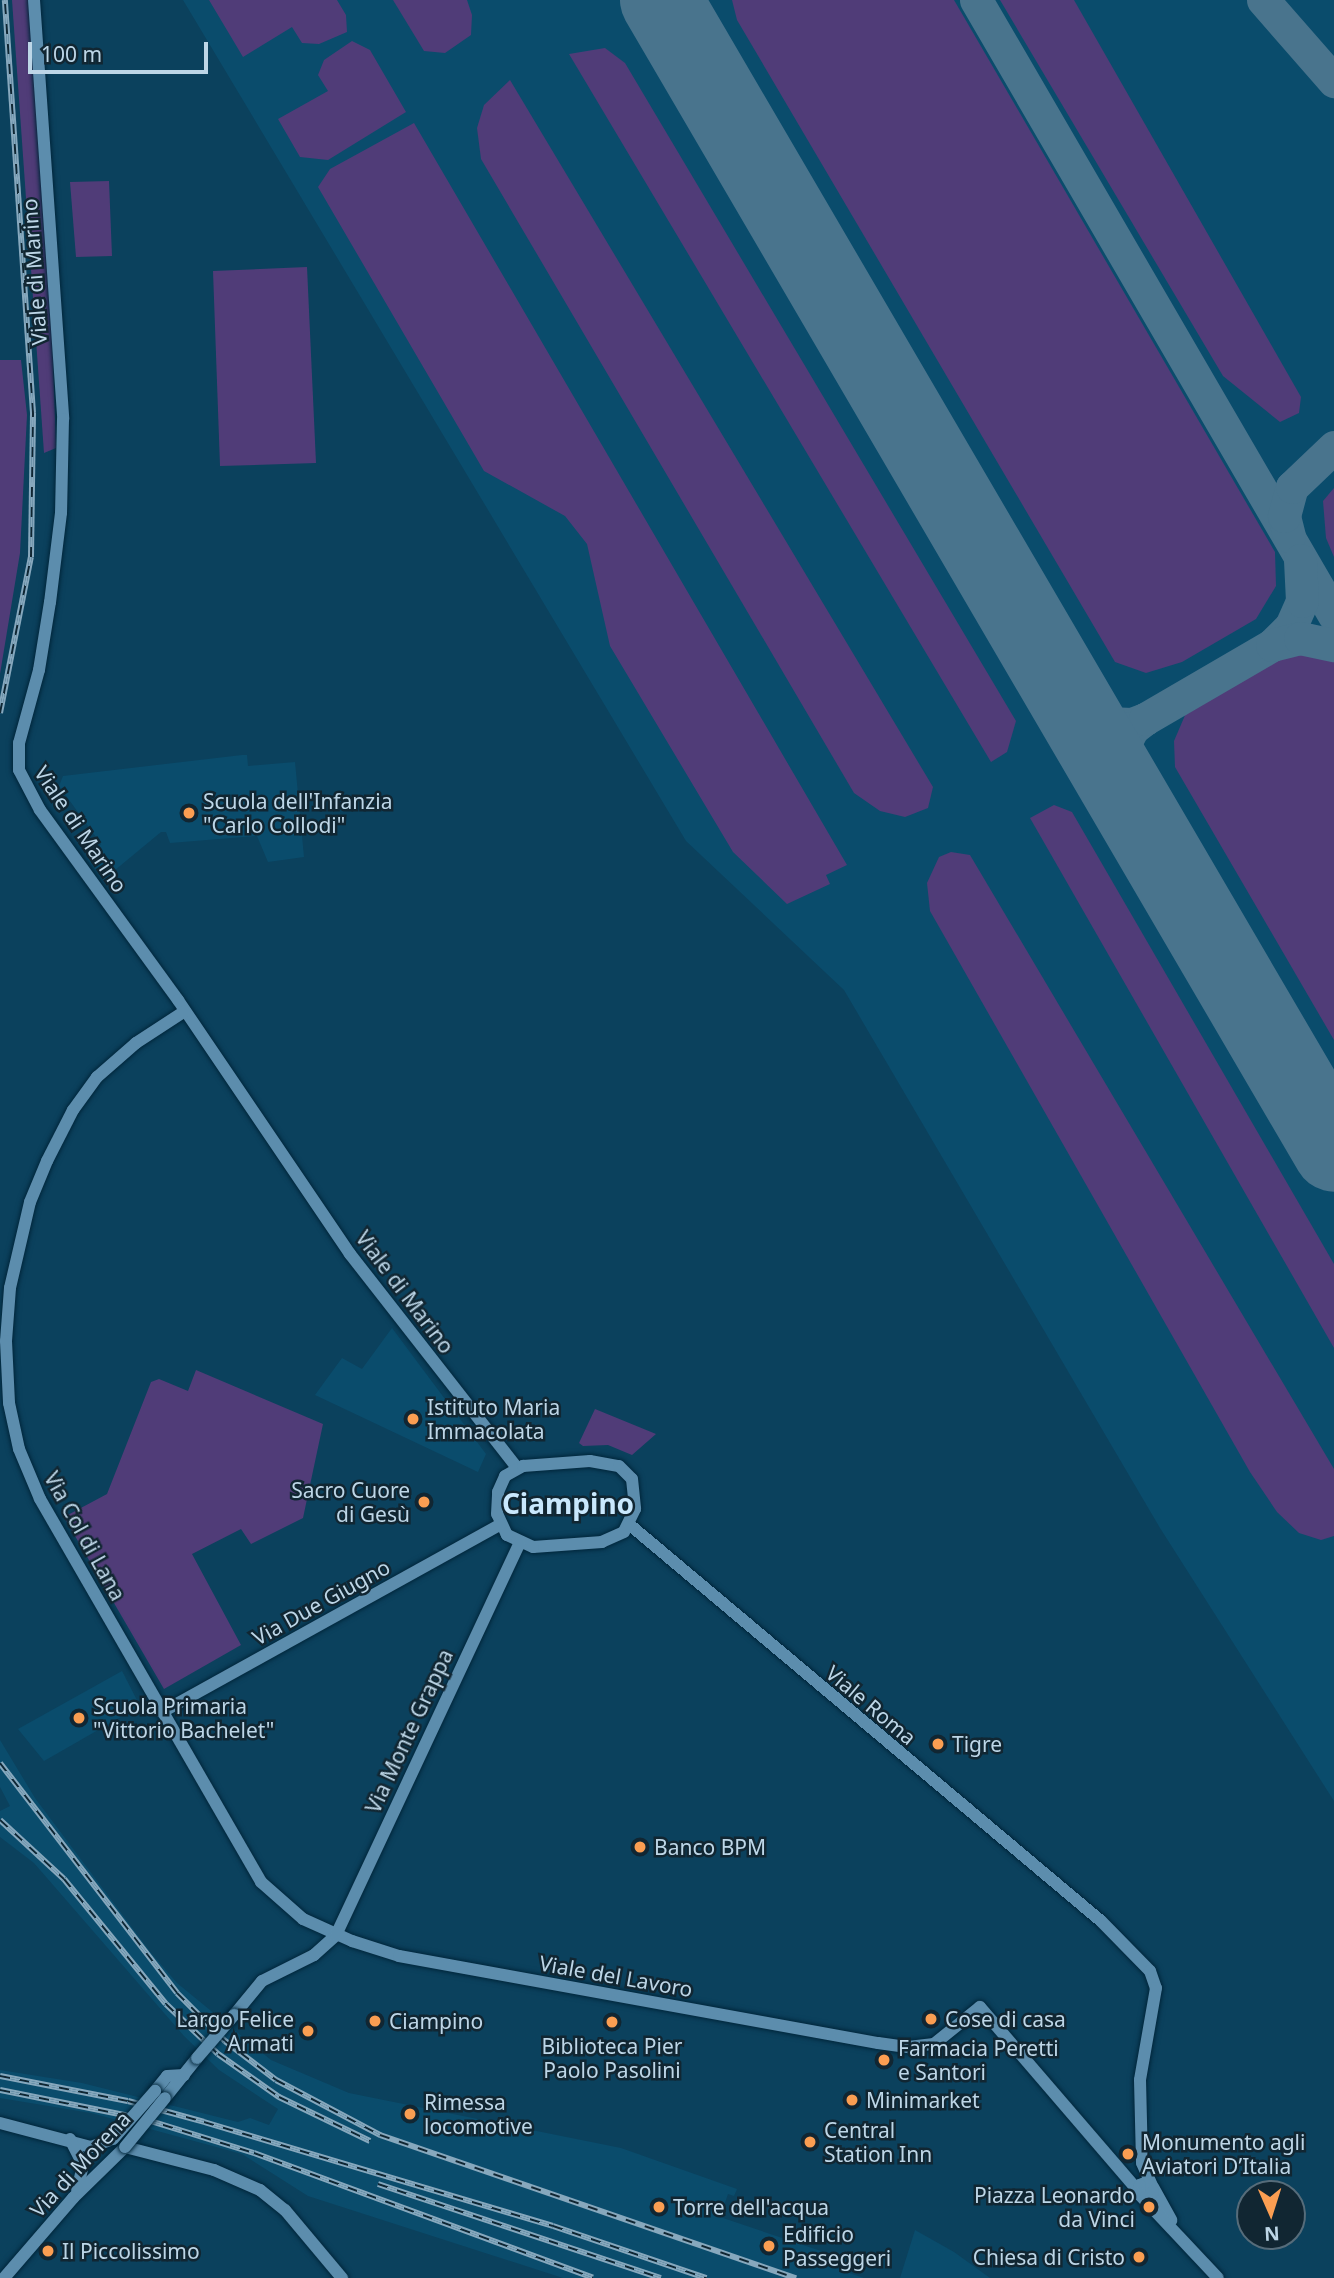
<!DOCTYPE html>
<meta charset="utf-8">
<style>
body{margin:0}
#map{position:relative;width:1334px;height:2278px;overflow:hidden;background:#0b415d;font-family:"Noto Sans",sans-serif}
div>[style]{position:absolute}
.built>*{inset:0;background:#0a4c6c}
.green>*{inset:0;background:#503c78}
.taxiway>*{height:33px;margin:-16.5px;padding:0 16.5px;transform-origin:16.5px;border-radius:16.5px;background:#49748d}
.runway>*{height:82px;margin:-41px;padding:0 41px;transform-origin:41px;border-radius:41px;background:#49748d}
.roads{filter:drop-shadow(0 0 2px #00263b) drop-shadow(0 0 2px #00263b)}
.tertiary>*{height:12px;margin:-6px;padding:0 6px;transform-origin:6px;border-radius:6px;background:#5c8dad}
.rail>*{height:6px;margin-top:-3px;transform-origin:0;background:repeating-linear-gradient(90deg,#112632 0 10px,#87a8bd 0 20px);box-sizing:border-box;border-block:2px solid #87a8bd}
.bridges{filter:drop-shadow(0 0 2px #00263b) drop-shadow(0 0 2px #00263b)}
.tertiary-bridge>*{height:12px;margin:-6px;padding:0 6px;transform-origin:6px;border-radius:6px;background:#5c8dad}
.dots>*{width:19px;height:19px;translate:-50% -50%;box-sizing:border-box;border:4px solid #112632;border-radius:50%}
span{translate:-50% -50%;white-space:nowrap;text-align:center;line-height:1.15;-webkit-text-stroke:5px #112632;paint-order:stroke}
.street-label{font-size:21px;color:#bdd6e7}
.poi-label{font-size:21px;color:#bdd6e7}
.left{translate:0 -50%;text-align:left}
.right{translate:-100% -50%;text-align:right}
.district-label{font-size:28px;color:#c9e8fd;font-weight:700}
.north{position:absolute;left:1236px;top:2180px;width:70px;height:70px;box-sizing:border-box;background:#112632;border:2px solid #566c7a;border-radius:50%;rotate:177deg;font-size:19px;font-weight:700;line-height:28px;text-align:center;color:#bdd6e7}
.north::after{content:'';display:block;margin:auto;width:24px;height:32px;background:#fb9e52;clip-path:polygon(50% 0,100% 100%,50% 72%,0 100%)}
.scale{position:absolute;left:28px;top:42px;width:180px;height:32px;box-sizing:border-box;border:4px solid #bdd6e7;border-top:0;padding-left:9px;font-size:21px;line-height:24px;white-space:nowrap;color:#bdd6e7;-webkit-text-stroke:5px #112632;paint-order:stroke}
</style>
<div id="map">
<div class="built">
<i style="clip-path:polygon(183px 0,1334px 0,1334px 1801px,1160px 1528px,844px 990px,686px 841px)"></i>
<i style="clip-path:polygon(242px 755px,247px 755px,248px 766px,295px 762px,304px 857px,268px 862px,257px 836px,170px 843px,166px 832px,161px 832px,103px 880px,88px 860px,101px 844px,59px 786px,63px 776px)"></i>
<i style="clip-path:polygon(392px 1328px,486px 1454px,478px 1472px,315px 1395px,342px 1358px,362px 1369px)"></i>
<i style="clip-path:polygon(122px 1671px,140px 1706px,44px 1761px,18px 1729px)"></i>
<i style="clip-path:polygon(0 1740px,35px 1798px,151px 1953px,177px 1983px,271px 2060px,349px 2093px,621px 2148px,737px 2189px,734px 2196px,728px 2194px,720px 2217px,827px 2253px,823px 2264px,864px 2278px,563px 2278px,308px 2196px,242px 2154px,91px 2113px,0 2098px,0 2070px,82px 2083px,238px 2122px,250px 2118px,269px 2125px,278px 2109px,219px 2070px,184px 2036px,34px 1863px,0 1837px,0 1811px,10px 1806px,0 1787px)"></i>
<i style="clip-path:polygon(915px 2230px,954px 2252px,990px 2278px,900px 2278px)"></i>
</div>
<div class="green">
<i style="clip-path:polygon(12px 0,30px 0,50px 273px,56px 448px,44px 453px)"></i>
<i style="clip-path:polygon(209px 0,337px 0,346px 15px,347px 32px,319px 44px,302px 43px,292px 27px,243px 57px)"></i>
<i style="clip-path:polygon(393px 0,467px 0,472px 15px,471px 35px,445px 53px,424px 51px)"></i>
<i style="clip-path:polygon(732px 0,954px 0,1275px 552px,1276px 586px,1256px 619px,1182px 662px,1146px 673px,1115px 662px,737px 20px)"></i>
<i style="clip-path:polygon(1000px 0,1074px 0,1301px 397px,1299px 413px,1280px 422px,1223px 376px)"></i>
<i style="clip-path:polygon(352px 41px,370px 50px,406px 112px,328px 160px,300px 157px,278px 119px,328px 91px,318px 75px,324px 60px)"></i>
<i style="clip-path:polygon(605px 48px,625px 63px,1016px 721px,1007px 752px,991px 762px,569px 54px)"></i>
<i style="clip-path:polygon(510px 80px,933px 787px,928px 808px,905px 817px,880px 811px,854px 793px,481px 159px,477px 128px,484px 105px)"></i>
<i style="clip-path:polygon(414px 123px,847px 865px,826px 875px,830px 884px,787px 904px,733px 852px,610px 646px,587px 544px,565px 516px,484px 471px,318px 187px,330px 169px)"></i>
<i style="clip-path:polygon(109px 181px,112px 256px,76px 257px,70px 182px)"></i>
<i style="clip-path:polygon(307px 267px,316px 463px,220px 466px,213px 271px)"></i>
<i style="clip-path:polygon(0 360px,21px 360px,27px 415px,20px 553px,0 674px)"></i>
<i style="clip-path:polygon(1334px 488px,1334px 557px,1326px 538px,1323px 501px)"></i>
<i style="clip-path:polygon(1310px 653px,1334px 662px,1334px 1040px,1175px 767px,1174px 741px,1186px 713px,1274px 657px)"></i>
<i style="clip-path:polygon(1054px 805px,1072px 812px,1334px 1264px,1334px 1348px,1030px 818px)"></i>
<i style="clip-path:polygon(951px 852px,970px 855px,1334px 1469px,1334px 1536px,1321px 1540px,1299px 1533px,1277px 1512px,1250px 1472px,930px 911px,927px 883px,939px 857px)"></i>
<i style="clip-path:polygon(196px 1370px,323px 1424px,303px 1518px,251px 1544px,241px 1529px,192px 1554px,241px 1645px,164px 1689px,64px 1517px,107px 1494px,151px 1382px,159px 1379px,188px 1391px)"></i>
<i style="clip-path:polygon(595px 1409px,656px 1434px,632px 1455px,608px 1445px,583px 1446px,579px 1443px)"></i>
</div>
<div class="taxiway">
<i style="left:976px;top:0;width:712px;rotate:59.8deg"></i>
<i style="left:1263px;top:0;width:108px;rotate:48.8deg"></i>
<i style="left:1289px;top:536px;width:21px;rotate:-104deg"></i>
<i style="left:1284px;top:516px;width:30px;rotate:-75deg"></i>
<i style="left:1292px;top:487px;width:58px;rotate:-43.6deg"></i>
<i style="left:1272px;top:645px;width:27px;rotate:-45deg"></i>
<i style="left:1291px;top:626px;width:27px;rotate:-66deg"></i>
<i style="left:1302px;top:601px;width:41px;rotate:-92.8deg"></i>
<i style="left:1068px;top:697px;width:18px;rotate:49deg"></i>
<i style="left:1080px;top:711px;width:30px;rotate:24deg"></i>
<i style="left:1107px;top:723px;width:25px;rotate:2deg"></i>
<i style="left:1132px;top:724px;width:14px;rotate:-21deg"></i>
<i style="left:1125px;top:795px;width:42px;rotate:-96.8deg"></i>
<i style="left:1120px;top:753px;width:27px;rotate:-63deg"></i>
<i style="left:1132px;top:729px;width:16px;rotate:-38deg"></i>
<i style="left:1145px;top:719px;width:147px;rotate:-30.2deg"></i>
<i style="left:1272px;top:645px;width:29px;rotate:-14deg"></i>
<i style="left:1300px;top:638px;width:35px;rotate:12deg"></i>
<i style="left:1322px;top:1130px;width:20px;rotate:53deg"></i>
</div>
<div class="runway">
<i style="left:661px;top:0;width:1333px;rotate:59.68deg"></i>
</div>
<div class="roads">
<div class="tertiary">
<i style="left:34px;top:0;width:420px;rotate:86deg"></i>
<i style="left:63px;top:419px;width:94px;rotate:91.2deg"></i>
<i style="left:61px;top:513px;width:90px;rotate:97deg"></i>
<i style="left:50px;top:602px;width:69px;rotate:99.2deg"></i>
<i style="left:39px;top:670px;width:76px;rotate:105.3deg"></i>
<i style="left:19px;top:743px;width:27px;rotate:90deg"></i>
<i style="left:19px;top:770px;width:45px;rotate:62.3deg"></i>
<i style="left:40px;top:810px;width:235px;rotate:54deg"></i>
<i style="left:178px;top:1000px;width:307px;rotate:55.9deg"></i>
<i style="left:350px;top:1254px;width:271px;rotate:52deg"></i>
<i style="left:185px;top:1011px;width:59px;rotate:146.9deg"></i>
<i style="left:136px;top:1043px;width:52px;rotate:138.9deg"></i>
<i style="left:97px;top:1077px;width:41px;rotate:126deg"></i>
<i style="left:73px;top:1110px;width:57px;rotate:117deg"></i>
<i style="left:47px;top:1161px;width:44px;rotate:112.5deg"></i>
<i style="left:30px;top:1202px;width:88px;rotate:103.1deg"></i>
<i style="left:10px;top:1288px;width:53px;rotate:94.3deg"></i>
<i style="left:6px;top:1341px;width:62px;rotate:87.2deg"></i>
<i style="left:9px;top:1403px;width:47px;rotate:77.7deg"></i>
<i style="left:19px;top:1449px;width:54px;rotate:67.2deg"></i>
<i style="left:40px;top:1499px;width:442px;rotate:60deg"></i>
<i style="left:261px;top:1882px;width:56px;rotate:41.4deg"></i>
<i style="left:303px;top:1919px;width:54px;rotate:24.2deg"></i>
<i style="left:352px;top:1941px;width:49px;rotate:17.7deg"></i>
<i style="left:399px;top:1956px;width:487px;rotate:10.3deg"></i>
<i style="left:878px;top:2043px;width:30px;rotate:8deg"></i>
<i style="left:908px;top:2047px;width:26px;rotate:-7deg"></i>
<i style="left:934px;top:2044px;width:59px;rotate:-38.8deg"></i>
<i style="left:980px;top:2007px;width:243px;rotate:49.3deg"></i>
<i style="left:590px;top:1461px;width:29px;rotate:10deg"></i>
<i style="left:619px;top:1466px;width:18px;rotate:45deg"></i>
<i style="left:632px;top:1479px;width:30px;rotate:84deg"></i>
<i style="left:635px;top:1509px;width:25px;rotate:116deg"></i>
<i style="left:624px;top:1532px;width:24px;rotate:156deg"></i>
<i style="left:602px;top:1542px;width:69px;rotate:175.9deg"></i>
<i style="left:533px;top:1547px;width:29px;rotate:-155deg"></i>
<i style="left:507px;top:1535px;width:23px;rotate:-115deg"></i>
<i style="left:497px;top:1514px;width:22px;rotate:-87deg"></i>
<i style="left:498px;top:1492px;width:17px;rotate:-66deg"></i>
<i style="left:505px;top:1476px;width:21px;rotate:-29deg"></i>
<i style="left:523px;top:1466px;width:67px;rotate:-4.3deg"></i>
<i style="left:630px;top:1525px;width:615px;rotate:40.06deg"></i>
<i style="left:1101px;top:1921px;width:70px;rotate:45.6deg"></i>
<i style="left:1150px;top:1971px;width:18px;rotate:71deg"></i>
<i style="left:1156px;top:1988px;width:93px;rotate:99.9deg"></i>
<i style="left:1140px;top:2080px;width:83px;rotate:88.6deg"></i>
<i style="left:1142px;top:2163px;width:24px;rotate:66deg"></i>
<i style="left:162px;top:1712px;width:386px;rotate:-29deg"></i>
<i style="left:234px;top:2015px;width:44px;rotate:-50.5deg"></i>
<i style="left:262px;top:1981px;width:58px;rotate:-26.6deg"></i>
<i style="left:314px;top:1955px;width:30px;rotate:-42deg"></i>
<i style="left:336px;top:1935px;width:432px;rotate:-64.9deg"></i>
<i style="left:155px;top:2091px;width:19px;rotate:-51deg"></i>
<i style="left:167px;top:2076px;width:17px;rotate:-3deg"></i>
<i style="left:165px;top:2098px;width:51px;rotate:-51.3deg"></i>
<i style="left:0;top:2123px;width:94px;rotate:14.8deg"></i>
<i style="left:91px;top:2147px;width:23px;rotate:-20deg"></i>
<i style="left:70px;top:2139px;width:29px;rotate:63deg"></i>
<i style="left:83px;top:2165px;width:26px;rotate:103deg"></i>
<i style="left:1153px;top:2187px;width:38px;rotate:61deg"></i>
<i style="left:1143px;top:2197px;width:11px;rotate:-27deg"></i>
<i style="left:1153px;top:2192px;width:12px;rotate:-121deg"></i>
<i style="left:1147px;top:2182px;width:8px;rotate:157deg"></i>
<i style="left:1140px;top:2185px;width:9px;rotate:96deg"></i>
<i style="left:1139px;top:2194px;width:115px;rotate:46.8deg"></i>
<i style="left:4px;top:2278px;width:106px;rotate:-49.2deg"></i>
<i style="left:73px;top:2198px;width:73px;rotate:-44.4deg"></i>
<i style="left:125px;top:2147px;width:92px;rotate:14.5deg"></i>
<i style="left:214px;top:2170px;width:50px;rotate:23.5deg"></i>
<i style="left:260px;top:2190px;width:32px;rotate:39deg"></i>
<i style="left:285px;top:2210px;width:89px;rotate:50deg"></i>
</div>
</div>
<div class="rail">
<i style="left:0;top:713px;width:159px;rotate:-78.8deg"></i>
<i style="left:31px;top:557px;width:144px;rotate:-89.2deg"></i>
<i style="left:33px;top:413px;width:414px;rotate:-93.9deg"></i>
<i style="left:0;top:1763px;width:290px;rotate:52.4deg"></i>
<i style="left:177px;top:1993px;width:68px;rotate:45deg"></i>
<i style="left:225px;top:2041px;width:64px;rotate:37.4deg"></i>
<i style="left:276px;top:2080px;width:118px;rotate:27.9deg"></i>
<i style="left:380px;top:2135px;width:440px;rotate:19deg"></i>
<i style="left:0;top:1820px;width:87px;rotate:42.7deg"></i>
<i style="left:64px;top:1879px;width:161px;rotate:50.8deg"></i>
<i style="left:166px;top:2004px;width:72px;rotate:43.9deg"></i>
<i style="left:218px;top:2054px;width:75px;rotate:35.2deg"></i>
<i style="left:279px;top:2097px;width:101px;rotate:25.8deg"></i>
<i style="left:0;top:2076px;width:130px;rotate:11.1deg"></i>
<i style="left:128px;top:2101px;width:79px;rotate:15.4deg"></i>
<i style="left:204px;top:2122px;width:364px;rotate:16.6deg"></i>
<i style="left:553px;top:2226px;width:162px;rotate:18.8deg"></i>
<i style="left:0;top:2090px;width:147px;rotate:11.4deg"></i>
<i style="left:144px;top:2119px;width:115px;rotate:17.2deg"></i>
<i style="left:254px;top:2153px;width:361px;rotate:20.2deg"></i>
<i style="left:378px;top:2184px;width:298px;rotate:18.4deg"></i>
</div>
<div class="bridges">
<div class="tertiary-bridge">
<i style="left:197px;top:2058px;width:57px;rotate:-49.3deg"></i>
<i style="left:113px;top:2139px;width:64px;rotate:-48.8deg"></i>
<i style="left:125px;top:2147px;width:63px;rotate:-50.8deg"></i>
</div>
</div>
<div class="dots">
<i style="left:189px;top:813px;background:#fb9e52"></i>
<i style="left:413px;top:1419px;background:#fb9e52"></i>
<i style="left:424px;top:1502px;background:#fb9e52"></i>
<i style="left:79px;top:1718px;background:#fb9e52"></i>
<i style="left:938px;top:1744px;background:#fb9e52"></i>
<i style="left:640px;top:1847px;background:#fb9e52"></i>
<i style="left:931px;top:2019px;background:#fb9e52"></i>
<i style="left:375px;top:2021px;background:#fb9e52"></i>
<i style="left:612px;top:2022px;background:#fb9e52"></i>
<i style="left:308px;top:2031px;background:#fb9e52"></i>
<i style="left:884px;top:2060px;background:#fb9e52"></i>
<i style="left:852px;top:2100px;background:#fb9e52"></i>
<i style="left:410px;top:2114px;background:#fb9e52"></i>
<i style="left:810px;top:2142px;background:#fb9e52"></i>
<i style="left:1128px;top:2154px;background:#fb9e52"></i>
<i style="left:659px;top:2207px;background:#fb9e52"></i>
<i style="left:1149px;top:2207px;background:#fb9e52"></i>
<i style="left:769px;top:2246px;background:#fb9e52"></i>
<i style="left:48px;top:2251px;background:#fb9e52"></i>
<i style="left:1139px;top:2257px;background:#fb9e52"></i>
</div>
<div class="street-label">
<span style="left:34px;top:272px;rotate:-94deg">Viale di Marino</span>
<span style="left:81px;top:829px;rotate:56deg">Viale di Marino</span>
<span style="left:405px;top:1292px;rotate:53deg">Viale di Marino</span>
<span style="left:85px;top:1536px;rotate:61deg">Via Col di Lana</span>
<span style="left:321px;top:1602px;rotate:-29deg">Via Due Giugno</span>
<span style="left:871px;top:1705px;rotate:40deg">Viale Roma</span>
<span style="left:409px;top:1731px;rotate:-65deg">Via Monte Grappa</span>
<span style="left:616px;top:1976px;rotate:10deg">Viale del Lavoro</span>
<span style="left:80px;top:2164px;rotate:-47deg">Via di Morena</span>
</div>
<div class="poi-label">
<span class="left" style="left:203px;top:813px">Scuola dell'Infanzia<br>"Carlo Collodi"</span>
<span class="left" style="left:427px;top:1419px">Istituto Maria<br>Immacolata</span>
<span class="right" style="left:410px;top:1502px">Sacro Cuore<br>di Gesù</span>
<span class="left" style="left:93px;top:1718px">Scuola Primaria<br>"Vittorio Bachelet"</span>
<span class="left" style="left:952px;top:1744px">Tigre</span>
<span class="left" style="left:654px;top:1847px">Banco BPM</span>
<span class="right" style="left:294px;top:2031px">Largo Felice<br>Armati</span>
<span class="left" style="left:945px;top:2019px">Cose di casa</span>
<span class="left" style="left:389px;top:2021px">Ciampino</span>
<span style="left:612px;top:2058px">Biblioteca Pier<br>Paolo Pasolini</span>
<span class="left" style="left:898px;top:2060px">Farmacia Peretti<br>e Santori</span>
<span class="left" style="left:866px;top:2100px">Minimarket</span>
<span class="left" style="left:424px;top:2114px">Rimessa<br>locomotive</span>
<span class="left" style="left:824px;top:2142px">Central<br>Station Inn</span>
<span class="left" style="left:1142px;top:2154px">Monumento agli<br>Aviatori D’Italia</span>
<span class="right" style="left:1135px;top:2207px">Piazza Leonardo<br>da Vinci</span>
<span class="left" style="left:673px;top:2207px">Torre dell'acqua</span>
<span class="left" style="left:783px;top:2246px">Edificio<br>Passeggeri</span>
<span class="left" style="left:62px;top:2251px">Il Piccolissimo</span>
<span class="right" style="left:1125px;top:2257px">Chiesa di Cristo</span>
</div>
<div class="district-label">
<span style="left:568px;top:1503px">Ciampino</span>
</div>
<div class="north">N</div>
<div class="scale">100 m</div>
</div>
